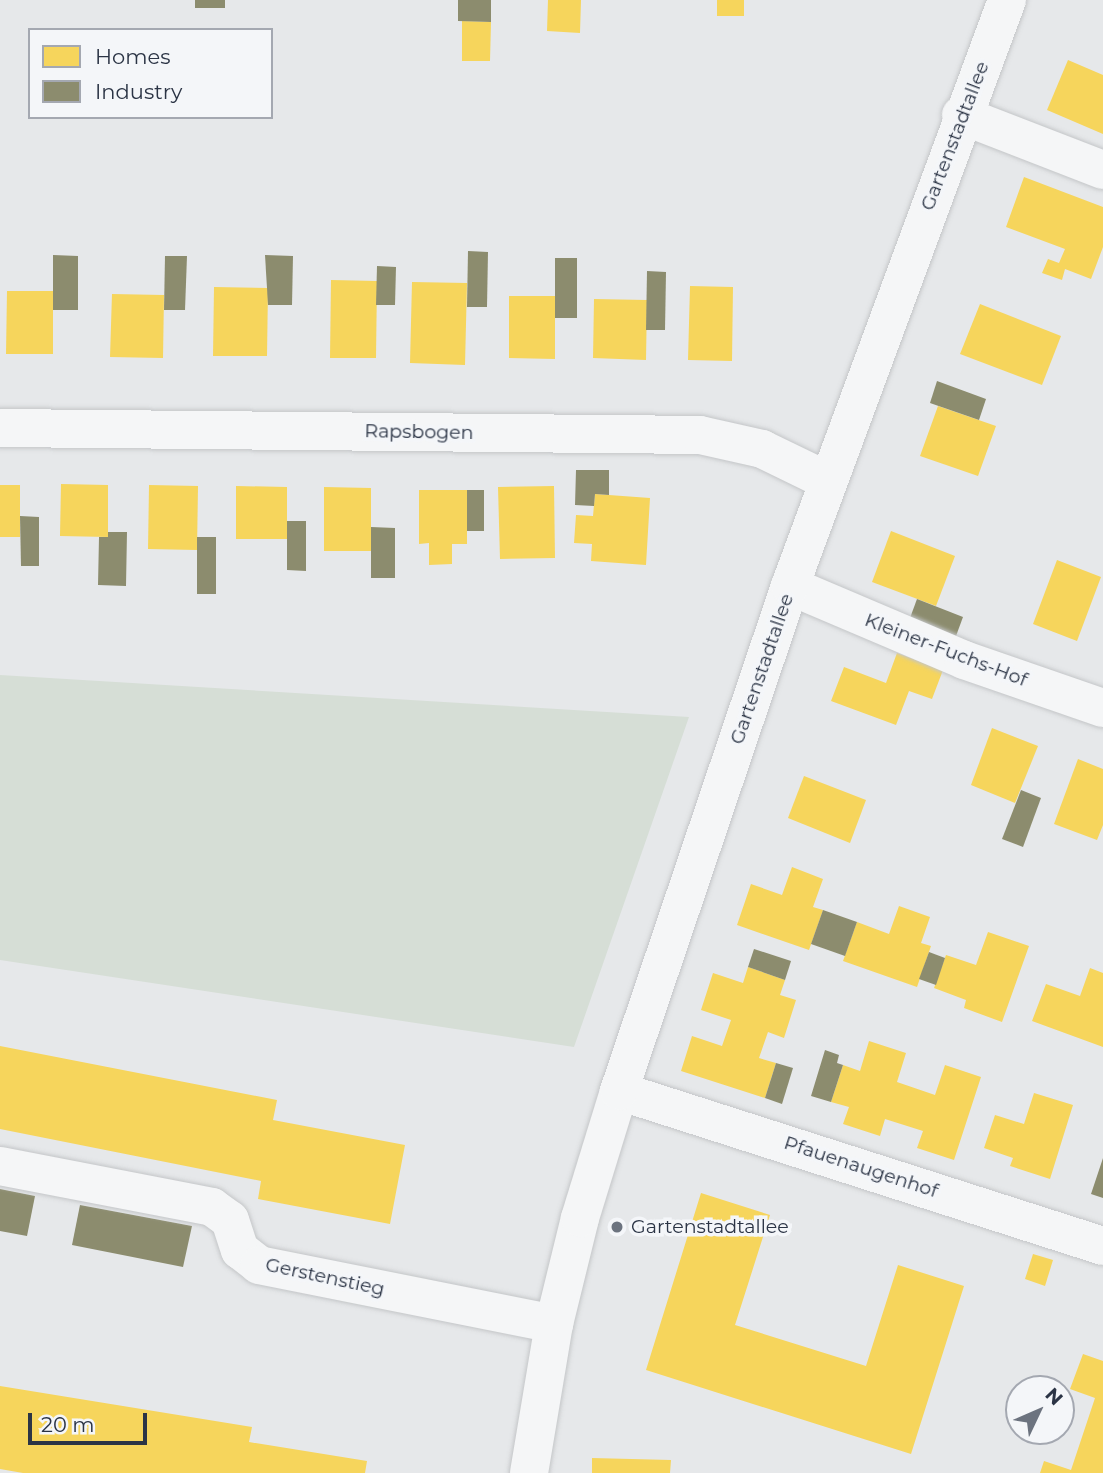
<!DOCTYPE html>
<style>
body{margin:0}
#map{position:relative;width:1103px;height:1473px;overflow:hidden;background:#e6e8ea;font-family:Montserrat,sans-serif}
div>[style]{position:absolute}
.green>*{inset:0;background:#d6ded6}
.homes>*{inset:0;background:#f6d55c}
.industry>*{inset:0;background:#8c8c6e}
.roads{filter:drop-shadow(0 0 2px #c4c6c8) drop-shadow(0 0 2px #c4c6c8)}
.minor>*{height:38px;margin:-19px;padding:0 19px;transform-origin:19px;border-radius:19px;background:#f5f6f7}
.dots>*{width:19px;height:19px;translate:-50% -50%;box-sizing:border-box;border:4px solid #f4f6f9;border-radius:50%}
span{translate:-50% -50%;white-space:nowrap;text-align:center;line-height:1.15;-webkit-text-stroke:7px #f4f6f9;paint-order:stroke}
.street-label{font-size:19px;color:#2b3445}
.poi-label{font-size:19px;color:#2b3445}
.left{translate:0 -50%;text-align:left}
.legend{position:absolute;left:28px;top:28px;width:245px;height:91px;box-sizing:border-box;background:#f4f6f9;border:2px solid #a4a8b1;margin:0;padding:9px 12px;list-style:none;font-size:21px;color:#2b3445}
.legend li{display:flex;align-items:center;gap:14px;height:35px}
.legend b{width:35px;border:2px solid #a4a8b1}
.north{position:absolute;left:1005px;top:1375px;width:70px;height:70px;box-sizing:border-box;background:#f4f6f9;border:2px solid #a4a8b1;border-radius:50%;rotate:46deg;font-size:19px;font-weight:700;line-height:28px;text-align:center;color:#2b3445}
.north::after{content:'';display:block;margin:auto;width:24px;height:32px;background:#6c737f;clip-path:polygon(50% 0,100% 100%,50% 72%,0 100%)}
.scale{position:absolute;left:28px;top:1413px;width:119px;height:32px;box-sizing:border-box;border:4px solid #2b3445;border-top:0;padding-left:9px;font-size:21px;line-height:24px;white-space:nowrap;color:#2b3445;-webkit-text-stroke:5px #f4f6f9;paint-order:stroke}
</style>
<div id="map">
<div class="green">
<i style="clip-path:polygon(0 675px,689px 717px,574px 1047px,0 960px)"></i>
</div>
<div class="homes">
<i style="clip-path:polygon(548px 0,581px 0,580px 33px,547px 31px)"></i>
<i style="clip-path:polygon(717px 0,744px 0,744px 16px,717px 16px)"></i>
<i style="clip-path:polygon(462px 21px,491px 22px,490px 61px,462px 61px)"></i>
<i style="clip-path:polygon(1068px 60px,1103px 75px,1103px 134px,1047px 110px)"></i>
<i style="clip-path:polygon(1024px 177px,1103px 207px,1103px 247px,1091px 279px,1065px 269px,1062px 280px,1042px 273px,1048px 259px,1059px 263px,1065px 249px,1006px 227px)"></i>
<i style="clip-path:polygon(331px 280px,377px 281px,376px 358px,330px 358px)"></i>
<i style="clip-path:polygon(412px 282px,467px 283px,465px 365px,410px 363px)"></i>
<i style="clip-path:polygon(690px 286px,733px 287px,732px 361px,688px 360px)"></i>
<i style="clip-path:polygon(214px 287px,268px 288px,267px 356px,213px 356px)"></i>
<i style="clip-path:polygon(7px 291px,53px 291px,53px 354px,6px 354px)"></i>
<i style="clip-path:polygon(112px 294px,164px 295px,163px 358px,110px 357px)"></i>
<i style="clip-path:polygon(509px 296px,555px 296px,555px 359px,509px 358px)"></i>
<i style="clip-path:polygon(594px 299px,647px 300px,646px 360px,593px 358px)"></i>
<i style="clip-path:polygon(980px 304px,1061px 336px,1042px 385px,960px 354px)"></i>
<i style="clip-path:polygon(938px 406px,996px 426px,978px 476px,920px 456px)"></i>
<i style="clip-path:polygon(61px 484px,108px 485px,108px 537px,60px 536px)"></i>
<i style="clip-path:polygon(0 485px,20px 485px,20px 537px,0 537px)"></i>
<i style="clip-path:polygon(149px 485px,198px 486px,197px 550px,148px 549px)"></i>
<i style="clip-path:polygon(236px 486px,287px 487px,287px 539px,236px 539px)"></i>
<i style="clip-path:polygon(554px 486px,555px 558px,500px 559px,498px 487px)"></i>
<i style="clip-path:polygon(324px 487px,371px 488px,371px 551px,324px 551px)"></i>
<i style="clip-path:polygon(419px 490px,467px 490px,467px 544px,452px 544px,452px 564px,429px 565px,429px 543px,419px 544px)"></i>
<i style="clip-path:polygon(595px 494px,650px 498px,646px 565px,591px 561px,592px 544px,574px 543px,576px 515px,593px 516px)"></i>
<i style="clip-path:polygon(891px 531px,955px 556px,936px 606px,872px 582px)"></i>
<i style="clip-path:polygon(1057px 560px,1101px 577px,1077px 641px,1033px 624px)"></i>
<i style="clip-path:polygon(897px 653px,943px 670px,932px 699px,909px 691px,896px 725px,831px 701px,844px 667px,886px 683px)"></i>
<i style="clip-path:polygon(992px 728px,1038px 746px,1015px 803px,971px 785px)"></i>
<i style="clip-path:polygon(1078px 759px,1103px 769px,1103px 825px,1097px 840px,1054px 824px)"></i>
<i style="clip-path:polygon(804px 776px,866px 800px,850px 843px,788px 818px)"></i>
<i style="clip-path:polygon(792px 867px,823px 879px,813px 907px,823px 910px,809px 950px,737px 925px,751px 884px,782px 895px)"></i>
<i style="clip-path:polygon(899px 906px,930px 917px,921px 943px,931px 946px,917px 987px,843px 961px,857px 922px,889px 934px)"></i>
<i style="clip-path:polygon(988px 932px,1029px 946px,1002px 1022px,964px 1008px,966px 1000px,934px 988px,946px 955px,976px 965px)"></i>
<i style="clip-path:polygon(748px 967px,785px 980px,780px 995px,796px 1000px,784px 1038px,768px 1032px,759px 1058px,776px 1063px,765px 1098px,681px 1071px,692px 1036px,722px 1046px,731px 1020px,701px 1010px,713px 973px,743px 983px)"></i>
<i style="clip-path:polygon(1090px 968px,1103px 973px,1103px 1047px,1032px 1021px,1046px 984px,1080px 996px)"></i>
<i style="clip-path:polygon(869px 1041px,906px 1053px,897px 1082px,935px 1095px,945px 1065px,981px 1077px,954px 1160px,917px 1148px,923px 1131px,885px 1119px,880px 1136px,843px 1124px,849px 1107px,831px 1102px,843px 1065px,860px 1071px)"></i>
<i style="clip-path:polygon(0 1046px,277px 1100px,273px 1120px,405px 1145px,390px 1224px,258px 1199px,261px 1181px,0 1129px)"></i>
<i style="clip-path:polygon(1034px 1093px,1073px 1105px,1050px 1179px,1010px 1166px,1013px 1158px,984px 1148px,995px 1115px,1024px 1124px)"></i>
<i style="clip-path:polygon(701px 1193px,770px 1215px,735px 1325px,866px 1366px,898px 1265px,964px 1286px,911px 1454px,646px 1370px)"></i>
<i style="clip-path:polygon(1033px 1254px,1053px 1260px,1045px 1286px,1025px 1279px)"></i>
<i style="clip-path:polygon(1083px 1354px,1103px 1361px,1103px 1473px,1040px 1473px,1044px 1461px,1071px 1470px,1095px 1398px,1070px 1389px)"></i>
<i style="clip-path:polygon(0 1386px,252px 1427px,249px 1442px,367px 1461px,365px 1473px,23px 1473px,0 1469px)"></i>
<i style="clip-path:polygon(592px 1458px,671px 1460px,670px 1473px,592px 1473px)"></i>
</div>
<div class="industry">
<i style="clip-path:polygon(195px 0,225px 0,225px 8px,195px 8px)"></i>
<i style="clip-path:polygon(458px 0,491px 0,491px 22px,458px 21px)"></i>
<i style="clip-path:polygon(468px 251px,488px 252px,487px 307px,467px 307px)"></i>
<i style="clip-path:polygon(53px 255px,78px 256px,78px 310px,53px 310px)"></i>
<i style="clip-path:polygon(265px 255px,293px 256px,292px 305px,268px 305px)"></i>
<i style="clip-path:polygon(165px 256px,187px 256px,185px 310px,164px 310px)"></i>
<i style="clip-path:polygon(555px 258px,577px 258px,577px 318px,555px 318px)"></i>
<i style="clip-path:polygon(377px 266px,396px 267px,395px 305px,376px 305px)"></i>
<i style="clip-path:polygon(647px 271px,666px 272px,665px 330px,646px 330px)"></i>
<i style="clip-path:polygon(937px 381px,986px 399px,979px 420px,930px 403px)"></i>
<i style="clip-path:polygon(576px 470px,609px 470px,609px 495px,595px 494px,594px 506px,575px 505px)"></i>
<i style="clip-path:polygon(467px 490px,484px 490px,484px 531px,467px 531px)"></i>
<i style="clip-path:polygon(20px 516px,39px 517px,39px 566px,21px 566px)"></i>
<i style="clip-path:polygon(287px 521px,306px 521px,306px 571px,287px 570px)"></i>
<i style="clip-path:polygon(371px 527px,395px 528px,395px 578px,371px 578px)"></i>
<i style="clip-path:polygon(108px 532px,127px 532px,126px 586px,98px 585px,99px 537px,108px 537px)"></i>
<i style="clip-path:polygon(197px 537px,216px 537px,216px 594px,197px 594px)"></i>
<i style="clip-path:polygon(917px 599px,963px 617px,956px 636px,910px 618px)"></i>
<i style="clip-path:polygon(1021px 790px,1041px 798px,1023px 847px,1002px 839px)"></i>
<i style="clip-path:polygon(823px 910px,857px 922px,845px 956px,811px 944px)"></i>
<i style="clip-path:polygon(754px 949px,791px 961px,785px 980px,748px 967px)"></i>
<i style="clip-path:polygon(929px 952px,945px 958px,936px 985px,919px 979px)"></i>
<i style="clip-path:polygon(825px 1050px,839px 1055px,837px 1063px,843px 1065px,831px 1102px,811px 1096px)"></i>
<i style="clip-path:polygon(776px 1063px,793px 1068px,782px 1104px,765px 1098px)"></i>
<i style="clip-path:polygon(1103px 1158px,1103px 1198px,1091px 1194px)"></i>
<i style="clip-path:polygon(0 1189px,35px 1196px,27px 1236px,0 1231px)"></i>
<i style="clip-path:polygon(80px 1205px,192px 1226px,183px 1267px,72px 1245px)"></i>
</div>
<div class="roads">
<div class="minor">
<i style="left:961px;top:115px;width:152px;rotate:21.2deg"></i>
<i style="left:0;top:428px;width:700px;rotate:0.57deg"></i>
<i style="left:700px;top:435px;width:64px;rotate:12.7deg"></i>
<i style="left:762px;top:449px;width:73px;rotate:25.9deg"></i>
<i style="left:790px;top:586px;width:189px;rotate:23deg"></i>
<i style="left:964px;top:660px;width:147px;rotate:19.1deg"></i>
<i style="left:619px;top:1091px;width:508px;rotate:17.76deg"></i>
<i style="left:0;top:1166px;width:216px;rotate:10.9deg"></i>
<i style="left:212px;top:1207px;width:22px;rotate:36deg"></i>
<i style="left:230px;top:1220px;width:32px;rotate:72deg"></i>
<i style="left:240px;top:1250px;width:24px;rotate:38deg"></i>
<i style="left:259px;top:1265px;width:301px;rotate:11.3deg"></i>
<i style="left:529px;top:1473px;width:151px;rotate:-80.5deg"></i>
<i style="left:554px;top:1324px;width:109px;rotate:-76.2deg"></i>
<i style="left:580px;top:1218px;width:133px;rotate:-72.9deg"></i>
<i style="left:619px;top:1091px;width:533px;rotate:-71.29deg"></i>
<i style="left:790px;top:586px;width:625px;rotate:-69.68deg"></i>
</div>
</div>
<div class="dots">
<i style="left:617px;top:1227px;background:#6c737f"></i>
</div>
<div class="street-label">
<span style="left:955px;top:136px;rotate:-69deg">Gartenstadtallee</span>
<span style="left:419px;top:432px;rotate:1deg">Rapsbogen</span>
<span style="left:946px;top:650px;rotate:21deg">Kleiner-Fuchs-Hof</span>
<span style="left:762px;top:669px;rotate:-71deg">Gartenstadtallee</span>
<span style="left:861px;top:1167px;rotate:18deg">Pfauenaugenhof</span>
<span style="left:325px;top:1277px;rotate:12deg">Gerstenstieg</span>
</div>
<div class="poi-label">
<span class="left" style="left:631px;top:1227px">Gartenstadtallee</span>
</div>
<ul class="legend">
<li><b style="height:19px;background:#f6d55c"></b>Homes</li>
<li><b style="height:19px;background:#8c8c6e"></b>Industry</li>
</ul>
<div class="north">N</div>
<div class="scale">20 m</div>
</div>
